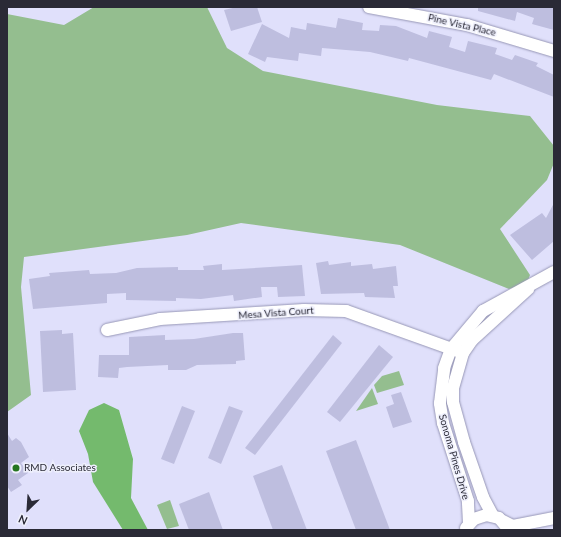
<!DOCTYPE html>
<style>
body{margin:0}
#map{position:relative;width:561px;height:537px;overflow:hidden;background:#e0e0fb;font-family:Lato,sans-serif}
div>[style]{position:absolute}
.green>*{inset:0;background:#94be8f}
.forest>*{inset:0;background:#74ba6d}
.building>*{inset:0;background:#bebedf}
.roads{filter:drop-shadow(0 0 1px #9797b6) drop-shadow(0 0 1px #9797b6)}
.minor>*{height:12px;margin:-6px;padding:0 6px;transform-origin:6px;border-radius:6px;background:#fff}
.dots>*{width:11px;height:11px;translate:-50% -50%;box-sizing:border-box;border:2px solid #eeeffc;border-radius:50%}
span{translate:-50% -50%;white-space:nowrap;text-align:center;line-height:1.15;-webkit-text-stroke:3px #eeeffc;paint-order:stroke}
.street-label{font-size:10px;color:#2a2a36}
.poi-label{font-size:10px;color:#2a2a36}
.left{translate:0 -50%;text-align:left}
.frame{position:absolute;inset:0;border:8px solid #2a2a36;pointer-events:none}
.north{position:absolute;left:8px;top:489px;width:40px;height:40px;-webkit-text-stroke:3px #eeeffc;paint-order:stroke;rotate:205deg;font-size:11px;font-weight:700;line-height:16px;text-align:center;color:#2a2a36}
.north::after{content:'';display:block;margin:auto;width:14px;height:18px;background:#2a2a36;clip-path:polygon(50% 0,100% 100%,50% 72%,0 100%)}
</style>
<div id="map">
<div class="green">
<i style="clip-path:polygon(94px 7px,207px 7px,227px 48px,263px 71px,437px 105px,530px 116px,554px 146px,554px 163px,547px 180px,500px 229px,530px 275px,527px 283px,509px 289px,400px 245px,241px 223px,187px 235px,24px 257px,21px 287px,31px 395px,7px 412px,7px 14px,64px 25px)"></i>
<i style="clip-path:polygon(399px 371px,404px 385px,377px 393px,374px 385px,382px 376px)"></i>
<i style="clip-path:polygon(372px 388px,378px 404px,356px 411px)"></i>
<i style="clip-path:polygon(170px 500px,179px 526px,167px 529px,157px 505px)"></i>
</div>
<div class="forest">
<i style="clip-path:polygon(104px 403px,119px 410px,133px 459px,131px 498px,148px 530px,123px 530px,93px 482px,88px 454px,79px 431px,89px 410px)"></i>
</div>
<div class="building">
<i style="clip-path:polygon(237px 7px,257px 7px,262px 22px,231px 31px,224px 10px)"></i>
<i style="clip-path:polygon(478px 7px,554px 7px,554px 30px,532px 24px,534px 18px,517px 12px,515px 21px,478px 11px)"></i>
<i style="clip-path:polygon(338px 18px,363px 23px,362px 30px,379px 31px,380px 25px,396px 26px,427px 38px,429px 31px,452px 37px,449px 47px,465px 52px,468px 41px,497px 48px,495px 54px,512px 60px,515px 55px,538px 63px,536px 66px,554px 75px,554px 97px,494px 74px,491px 80px,409px 58px,408px 61px,370px 52px,322px 48px,321px 56px,299px 53px,298px 61px,267px 57px,265px 62px,248px 54px,262px 24px,289px 38px,291px 27px,306px 30px,307px 23px,336px 28px)"></i>
<i style="clip-path:polygon(554px 203px,554px 241px,532px 260px,510px 235px,542px 213px,546px 218px)"></i>
<i style="clip-path:polygon(328px 261px,329px 265px,351px 262px,351px 266px,372px 264px,373px 269px,396px 266px,398px 286px,393px 286px,395px 298px,365px 297px,364px 293px,321px 294px,316px 263px)"></i>
<i style="clip-path:polygon(222px 264px,222px 270px,302px 265px,305px 296px,278px 297px,277px 287px,261px 287px,262px 297px,234px 301px,233px 295px,201px 299px,176px 298px,176px 301px,126px 300px,126px 293px,107px 294px,107px 303px,33px 309px,29px 279px,50px 276px,49px 273px,89px 270px,90px 274px,116px 273px,137px 268px,178px 267px,178px 270px,204px 270px,203px 266px)"></i>
<i style="clip-path:polygon(62px 330px,62px 334px,73px 333px,76px 390px,43px 392px,40px 331px)"></i>
<i style="clip-path:polygon(233px 333px,243px 333px,245px 360px,236px 361px,236px 364px,197px 365px,186px 370px,168px 370px,168px 365px,127px 367px,119px 368px,118px 378px,98px 377px,99px 355px,129px 355px,129px 337px,165px 335px,165px 340px,194px 339px)"></i>
<i style="clip-path:polygon(333px 335px,342px 343px,255px 455px,245px 448px)"></i>
<i style="clip-path:polygon(379px 345px,393px 357px,340px 422px,327px 412px)"></i>
<i style="clip-path:polygon(401px 392px,412px 422px,393px 428px,386px 407px,394px 404px,391px 395px)"></i>
<i style="clip-path:polygon(182px 406px,195px 411px,174px 464px,161px 459px)"></i>
<i style="clip-path:polygon(229px 406px,243px 411px,221px 464px,208px 458px)"></i>
<i style="clip-path:polygon(7px 433px,12px 441px,16px 438px,21px 442px,29px 457px,21px 463px,28px 473px,18px 480px,22px 485px,11px 492px,7px 486px)"></i>
<i style="clip-path:polygon(356px 440px,390px 530px,356px 530px,326px 451px)"></i>
<i style="clip-path:polygon(282px 465px,307px 530px,273px 530px,253px 476px)"></i>
<i style="clip-path:polygon(209px 492px,223px 530px,189px 530px,179px 504px)"></i>
</div>
<div class="roads">
<div class="minor">
<i style="left:369px;top:7px;width:100px;rotate:10.4deg"></i>
<i style="left:467px;top:25px;width:91px;rotate:16.6deg"></i>
<i style="left:107px;top:330px;width:54px;rotate:-11.7deg"></i>
<i style="left:160px;top:319px;width:144px;rotate:-3.6deg"></i>
<i style="left:304px;top:310px;width:42px;rotate:1.4deg"></i>
<i style="left:346px;top:311px;width:124px;rotate:19.7deg"></i>
<i style="left:493px;top:516px;width:21px;rotate:-118deg"></i>
<i style="left:483px;top:497px;width:58px;rotate:-109.1deg"></i>
<i style="left:464px;top:442px;width:41px;rotate:-105.4deg"></i>
<i style="left:453px;top:402px;width:14px;rotate:-90deg"></i>
<i style="left:453px;top:388px;width:36px;rotate:-74deg"></i>
<i style="left:463px;top:353px;width:16px;rotate:-55deg"></i>
<i style="left:472px;top:340px;width:76px;rotate:-42.3deg"></i>
<i style="left:503px;top:521px;width:11px;rotate:27deg"></i>
<i style="left:513px;top:526px;width:42px;rotate:-11deg"></i>
<i style="left:469px;top:523px;width:22px;rotate:-93deg"></i>
<i style="left:468px;top:501px;width:82px;rotate:-107.8deg"></i>
<i style="left:443px;top:423px;width:20px;rotate:-99deg"></i>
<i style="left:440px;top:403px;width:35px;rotate:-83deg"></i>
<i style="left:444px;top:368px;width:20px;rotate:-70deg"></i>
<i style="left:451px;top:349px;width:50px;rotate:-49.9deg"></i>
<i style="left:483px;top:311px;width:81px;rotate:-28.8deg"></i>
<i style="left:466px;top:528px;width:12px;rotate:-48deg"></i>
<i style="left:474px;top:519px;width:13px;rotate:-18deg"></i>
<i style="left:486px;top:515px;width:13px;rotate:13deg"></i>
<i style="left:499px;top:518px;width:16px;rotate:50deg"></i>
</div>
</div>
<div class="dots">
<i style="left:16px;top:468px;background:#24751e"></i>
</div>
<div class="street-label">
<span style="left:462px;top:25px;rotate:13deg">Pine Vista Place</span>
<span style="left:276px;top:313px;rotate:-4deg">Mesa Vista Court</span>
<span style="left:454px;top:457px;rotate:74deg">Sonoma Pines Drive</span>
</div>
<div class="poi-label">
<span class="left" style="left:24px;top:468px">RMD Associates</span>
</div>
<div class="frame"></div>
<div class="north">N</div>
</div>
